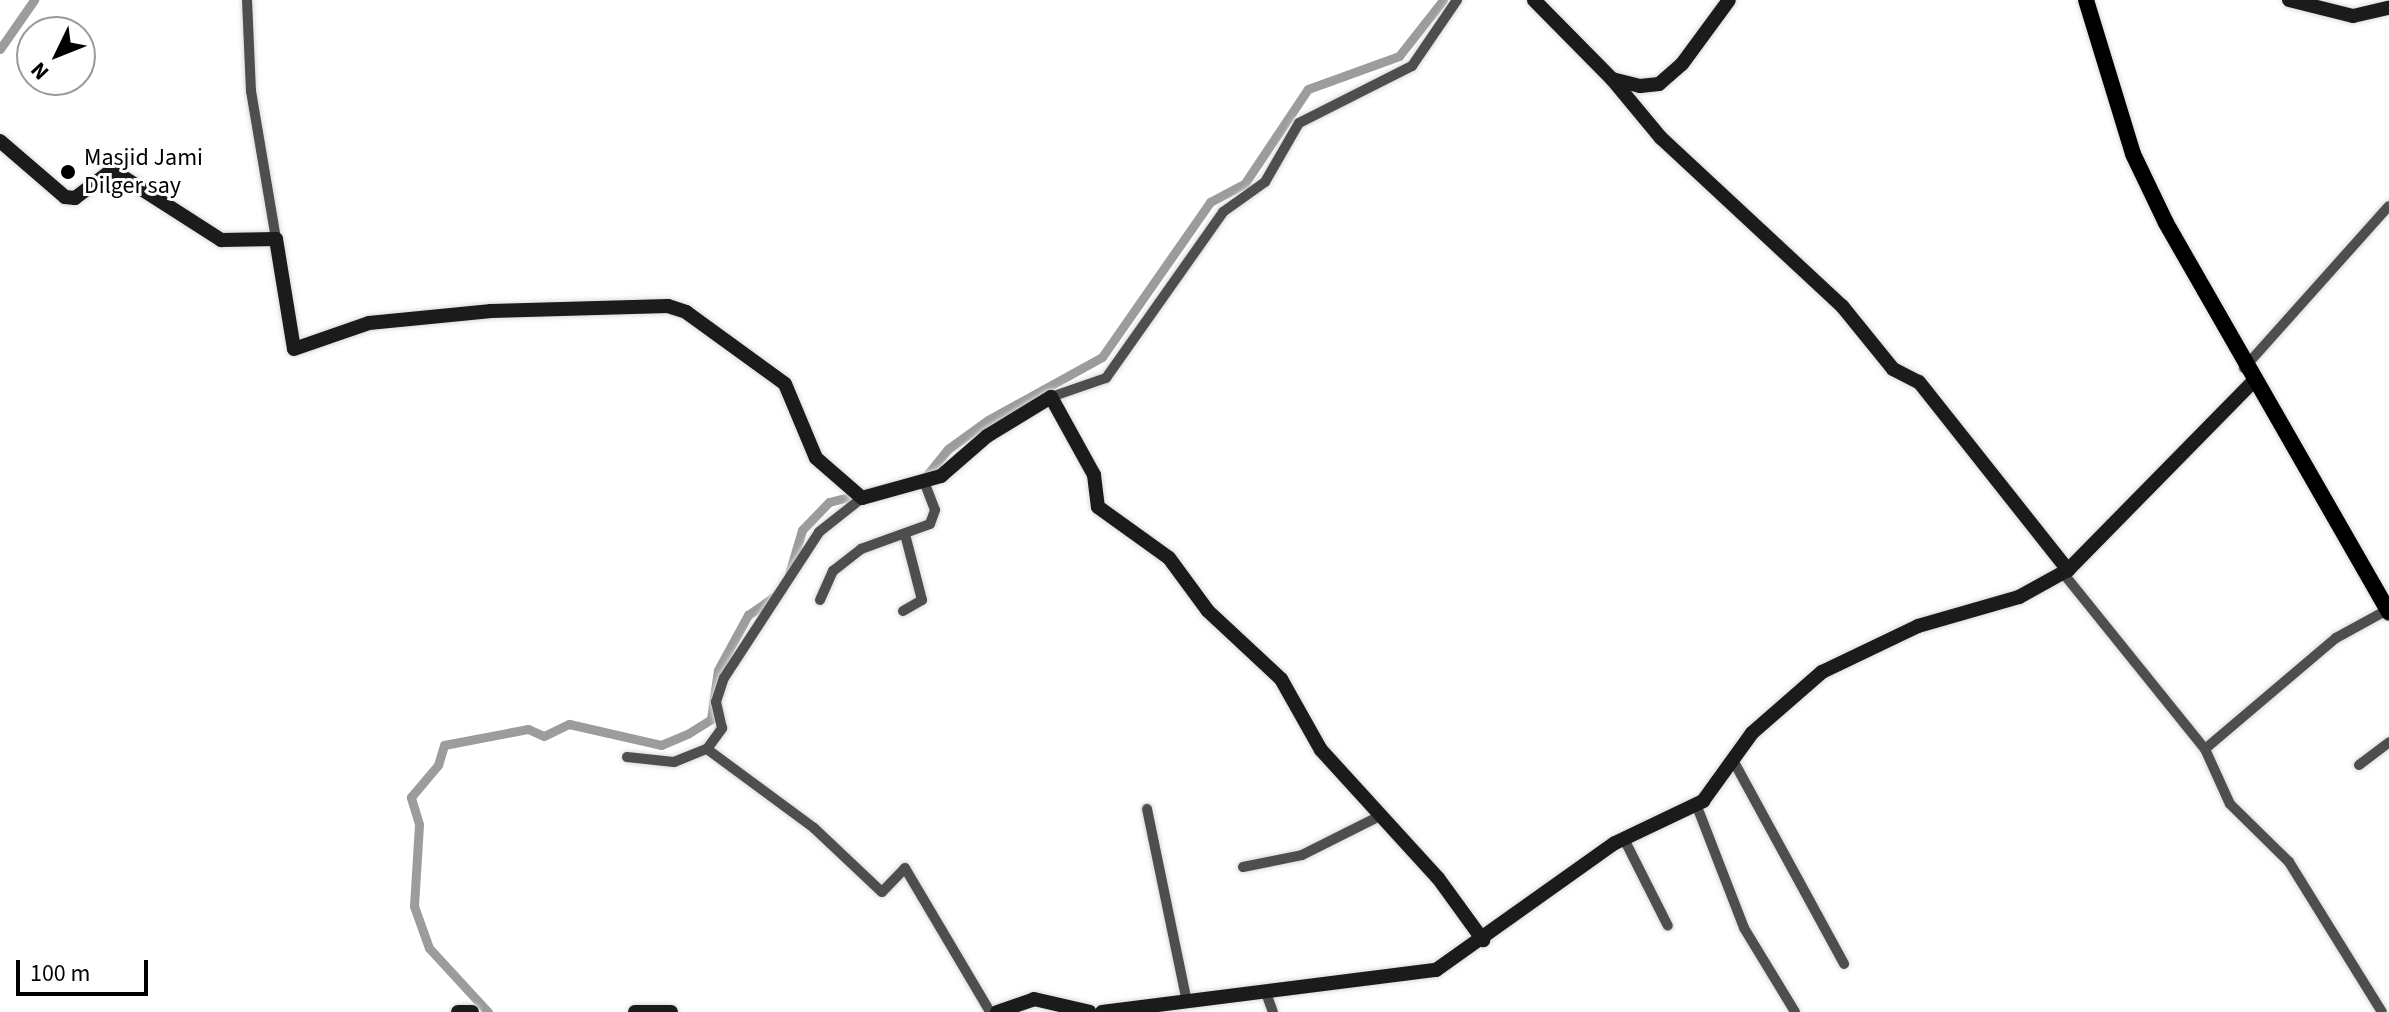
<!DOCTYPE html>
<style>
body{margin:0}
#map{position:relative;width:2389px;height:1012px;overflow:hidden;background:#fff;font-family:"Source Sans 3",sans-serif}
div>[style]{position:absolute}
.canal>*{height:9px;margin:-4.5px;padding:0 4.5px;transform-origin:4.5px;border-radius:4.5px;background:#9c9c9c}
.roads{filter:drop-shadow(0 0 2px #dbdbdb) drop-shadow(0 0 2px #dbdbdb)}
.street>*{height:10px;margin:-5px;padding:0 5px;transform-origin:5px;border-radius:5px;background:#4e4e4e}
.secondary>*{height:14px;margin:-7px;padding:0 7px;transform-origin:7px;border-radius:7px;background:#1b1b1b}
.primary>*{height:16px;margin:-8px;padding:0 8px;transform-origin:8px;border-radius:8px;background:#000}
.dots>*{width:22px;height:22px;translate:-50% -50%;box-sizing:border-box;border:4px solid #fff;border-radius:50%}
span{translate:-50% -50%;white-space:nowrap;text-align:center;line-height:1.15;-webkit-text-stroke:6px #fff;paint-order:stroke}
.poi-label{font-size:24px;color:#000}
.left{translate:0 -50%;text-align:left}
.north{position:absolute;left:16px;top:16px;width:80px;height:80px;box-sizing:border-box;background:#fff;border:2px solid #999;border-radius:50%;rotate:227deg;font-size:22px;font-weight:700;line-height:32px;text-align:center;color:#000}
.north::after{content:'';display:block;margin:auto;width:28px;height:36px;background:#000;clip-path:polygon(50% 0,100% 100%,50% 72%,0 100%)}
.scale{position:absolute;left:16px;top:960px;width:132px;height:36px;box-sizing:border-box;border:4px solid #000;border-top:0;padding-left:10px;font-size:24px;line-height:28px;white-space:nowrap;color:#000;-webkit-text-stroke:6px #fff;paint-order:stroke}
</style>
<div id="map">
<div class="canal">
<i style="left:0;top:49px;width:60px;rotate:-55.2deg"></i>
<i style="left:922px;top:481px;width:41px;rotate:-50.9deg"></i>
<i style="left:948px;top:449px;width:49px;rotate:-35.9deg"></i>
<i style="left:988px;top:420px;width:130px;rotate:-28.9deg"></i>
<i style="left:1102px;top:357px;width:189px;rotate:-55.1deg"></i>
<i style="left:1210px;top:202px;width:40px;rotate:-28deg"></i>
<i style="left:1245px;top:183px;width:113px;rotate:-56.2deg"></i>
<i style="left:1308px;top:89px;width:97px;rotate:-19.9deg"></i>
<i style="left:1399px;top:56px;width:71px;rotate:-51.8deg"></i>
<i style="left:789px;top:574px;width:46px;rotate:-73.5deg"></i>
<i style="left:802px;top:530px;width:39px;rotate:-46deg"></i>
<i style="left:829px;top:502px;width:69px;rotate:-14.2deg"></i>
<i style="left:488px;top:1012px;width:87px;rotate:-132.7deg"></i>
<i style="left:429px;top:948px;width:45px;rotate:-109.7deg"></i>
<i style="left:414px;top:906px;width:82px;rotate:-86.5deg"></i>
<i style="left:419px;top:824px;width:28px;rotate:-107deg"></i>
<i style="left:411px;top:797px;width:42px;rotate:-49.8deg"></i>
<i style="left:438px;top:765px;width:21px;rotate:-73deg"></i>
<i style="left:444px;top:745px;width:86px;rotate:-10.8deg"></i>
<i style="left:528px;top:729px;width:17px;rotate:24deg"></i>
<i style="left:544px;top:736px;width:28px;rotate:-26deg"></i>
<i style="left:569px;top:724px;width:94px;rotate:12.9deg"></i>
<i style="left:661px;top:745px;width:30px;rotate:-23deg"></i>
<i style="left:689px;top:733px;width:26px;rotate:-32deg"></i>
<i style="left:711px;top:719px;width:49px;rotate:-81.9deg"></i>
<i style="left:718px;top:670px;width:63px;rotate:-61.4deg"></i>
<i style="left:748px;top:615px;width:37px;rotate:-35deg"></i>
</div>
<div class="roads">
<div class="street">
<i style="left:247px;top:0;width:91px;rotate:87.5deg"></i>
<i style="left:251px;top:91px;width:150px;rotate:80.4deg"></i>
<i style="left:2244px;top:368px;width:217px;rotate:-48.2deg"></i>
<i style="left:1051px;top:397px;width:58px;rotate:-19.1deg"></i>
<i style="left:1106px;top:378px;width:203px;rotate:-54.8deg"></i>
<i style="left:1223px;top:212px;width:52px;rotate:-35.5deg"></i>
<i style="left:1265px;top:182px;width:68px;rotate:-60deg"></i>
<i style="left:1299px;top:123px;width:127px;rotate:-26.8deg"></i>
<i style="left:1412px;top:66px;width:80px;rotate:-55.7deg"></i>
<i style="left:2063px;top:573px;width:226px;rotate:51.1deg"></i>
<i style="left:2205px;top:749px;width:60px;rotate:65.6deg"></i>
<i style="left:2230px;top:804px;width:83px;rotate:44.5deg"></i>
<i style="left:2289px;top:862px;width:176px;rotate:58.2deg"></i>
<i style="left:820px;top:600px;width:32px;rotate:-66deg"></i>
<i style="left:833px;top:571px;width:36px;rotate:-38deg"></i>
<i style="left:861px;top:549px;width:73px;rotate:-19.9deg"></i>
<i style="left:930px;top:524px;width:15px;rotate:-70deg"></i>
<i style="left:935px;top:510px;width:30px;rotate:-111deg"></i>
<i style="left:903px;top:611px;width:22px;rotate:-30deg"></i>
<i style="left:922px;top:600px;width:64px;rotate:-104.5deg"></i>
<i style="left:707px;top:749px;width:133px;rotate:36.4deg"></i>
<i style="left:814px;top:828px;width:93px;rotate:43.3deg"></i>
<i style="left:882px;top:892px;width:33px;rotate:-46deg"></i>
<i style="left:905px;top:868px;width:167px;rotate:59.4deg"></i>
<i style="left:2205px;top:749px;width:172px;rotate:-40.3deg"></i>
<i style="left:2336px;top:638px;width:58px;rotate:-28.8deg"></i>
<i style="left:627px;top:757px;width:47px;rotate:6.1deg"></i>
<i style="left:674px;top:762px;width:35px;rotate:-22deg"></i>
<i style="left:707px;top:749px;width:26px;rotate:-54deg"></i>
<i style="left:722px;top:728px;width:27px;rotate:-103deg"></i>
<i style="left:716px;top:702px;width:25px;rotate:-72deg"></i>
<i style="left:724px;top:678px;width:174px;rotate:-56.9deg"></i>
<i style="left:819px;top:532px;width:55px;rotate:-38.3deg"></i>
<i style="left:1734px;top:762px;width:230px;rotate:61.4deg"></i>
<i style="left:2359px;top:765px;width:38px;rotate:-37deg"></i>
<i style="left:1696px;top:804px;width:133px;rotate:68.8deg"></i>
<i style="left:1744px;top:928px;width:98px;rotate:58.7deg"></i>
<i style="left:1147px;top:809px;width:197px;rotate:78.3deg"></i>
<i style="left:1624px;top:839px;width:97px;rotate:63.2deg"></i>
<i style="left:1243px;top:867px;width:60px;rotate:-11.5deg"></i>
<i style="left:1302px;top:855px;width:87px;rotate:-26.6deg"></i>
<i style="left:1266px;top:993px;width:20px;rotate:70deg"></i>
</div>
<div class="secondary">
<i style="left:1534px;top:0;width:111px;rotate:45.4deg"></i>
<i style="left:1612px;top:79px;width:29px;rotate:14deg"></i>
<i style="left:1640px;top:86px;width:19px;rotate:-6deg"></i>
<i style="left:1659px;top:84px;width:30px;rotate:-41deg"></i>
<i style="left:1682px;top:64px;width:79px;rotate:-53.7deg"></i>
<i style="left:2289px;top:0;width:66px;rotate:14deg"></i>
<i style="left:2353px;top:16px;width:37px;rotate:-13deg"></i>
<i style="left:1612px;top:79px;width:77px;rotate:50.3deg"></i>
<i style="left:1661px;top:138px;width:247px;rotate:42.9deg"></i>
<i style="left:1842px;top:306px;width:81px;rotate:51deg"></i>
<i style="left:1893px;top:369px;width:29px;rotate:27deg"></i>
<i style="left:1919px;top:382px;width:240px;rotate:51.6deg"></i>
<i style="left:0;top:141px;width:86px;rotate:40.7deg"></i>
<i style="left:65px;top:197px;width:10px;rotate:6deg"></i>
<i style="left:75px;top:198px;width:46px;rotate:-37.1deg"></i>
<i style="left:112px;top:170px;width:130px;rotate:32.7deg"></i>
<i style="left:221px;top:240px;width:55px;rotate:-1deg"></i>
<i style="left:276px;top:239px;width:111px;rotate:80.7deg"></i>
<i style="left:294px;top:349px;width:79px;rotate:-19.1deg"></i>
<i style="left:369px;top:323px;width:123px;rotate:-5.6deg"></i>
<i style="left:491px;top:311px;width:177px;rotate:-1.6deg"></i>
<i style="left:668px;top:306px;width:19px;rotate:18deg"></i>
<i style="left:686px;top:312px;width:122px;rotate:36deg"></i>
<i style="left:785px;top:384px;width:80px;rotate:67.3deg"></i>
<i style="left:816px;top:458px;width:61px;rotate:41deg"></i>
<i style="left:862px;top:498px;width:82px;rotate:-15.6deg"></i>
<i style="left:941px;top:476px;width:61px;rotate:-41deg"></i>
<i style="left:987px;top:436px;width:75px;rotate:-31.4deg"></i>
<i style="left:1051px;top:397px;width:89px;rotate:61.1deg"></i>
<i style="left:1094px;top:475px;width:32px;rotate:83deg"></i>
<i style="left:1098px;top:507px;width:87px;rotate:35.7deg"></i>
<i style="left:1169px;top:558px;width:66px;rotate:53.7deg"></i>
<i style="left:1208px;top:611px;width:100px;rotate:43deg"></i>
<i style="left:1281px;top:679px;width:81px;rotate:60.6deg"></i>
<i style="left:1321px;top:750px;width:173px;rotate:47.6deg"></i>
<i style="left:1438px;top:878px;width:77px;rotate:54deg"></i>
<i style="left:458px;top:1012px;width:14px"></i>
<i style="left:635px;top:1012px;width:36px"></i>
<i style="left:997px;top:1012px;width:39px;rotate:-19deg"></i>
<i style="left:1034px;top:999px;width:57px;rotate:13.1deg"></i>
<i style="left:1102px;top:1012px;width:337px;rotate:-7.2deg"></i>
<i style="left:1436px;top:970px;width:219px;rotate:-35.4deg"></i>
<i style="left:1615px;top:843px;width:98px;rotate:-25.5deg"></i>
<i style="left:1703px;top:801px;width:84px;rotate:-54.2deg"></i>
<i style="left:1752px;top:733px;width:93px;rotate:-41.1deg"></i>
<i style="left:1822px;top:672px;width:106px;rotate:-25.6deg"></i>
<i style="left:1918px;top:626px;width:105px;rotate:-16deg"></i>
<i style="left:2019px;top:597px;width:56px;rotate:-28.9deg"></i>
<i style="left:2068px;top:570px;width:262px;rotate:-45.5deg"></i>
</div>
<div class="primary">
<i style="left:2086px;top:0;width:161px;rotate:73deg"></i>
<i style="left:2133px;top:154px;width:76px;rotate:64.4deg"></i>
<i style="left:2166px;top:223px;width:449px;rotate:60.2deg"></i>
</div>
</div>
<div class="dots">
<i style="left:68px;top:172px;background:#000"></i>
</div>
<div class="poi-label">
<span class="left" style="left:84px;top:172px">Masjid Jami<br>Dilger say</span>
</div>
<div class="north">N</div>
<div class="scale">100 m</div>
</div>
